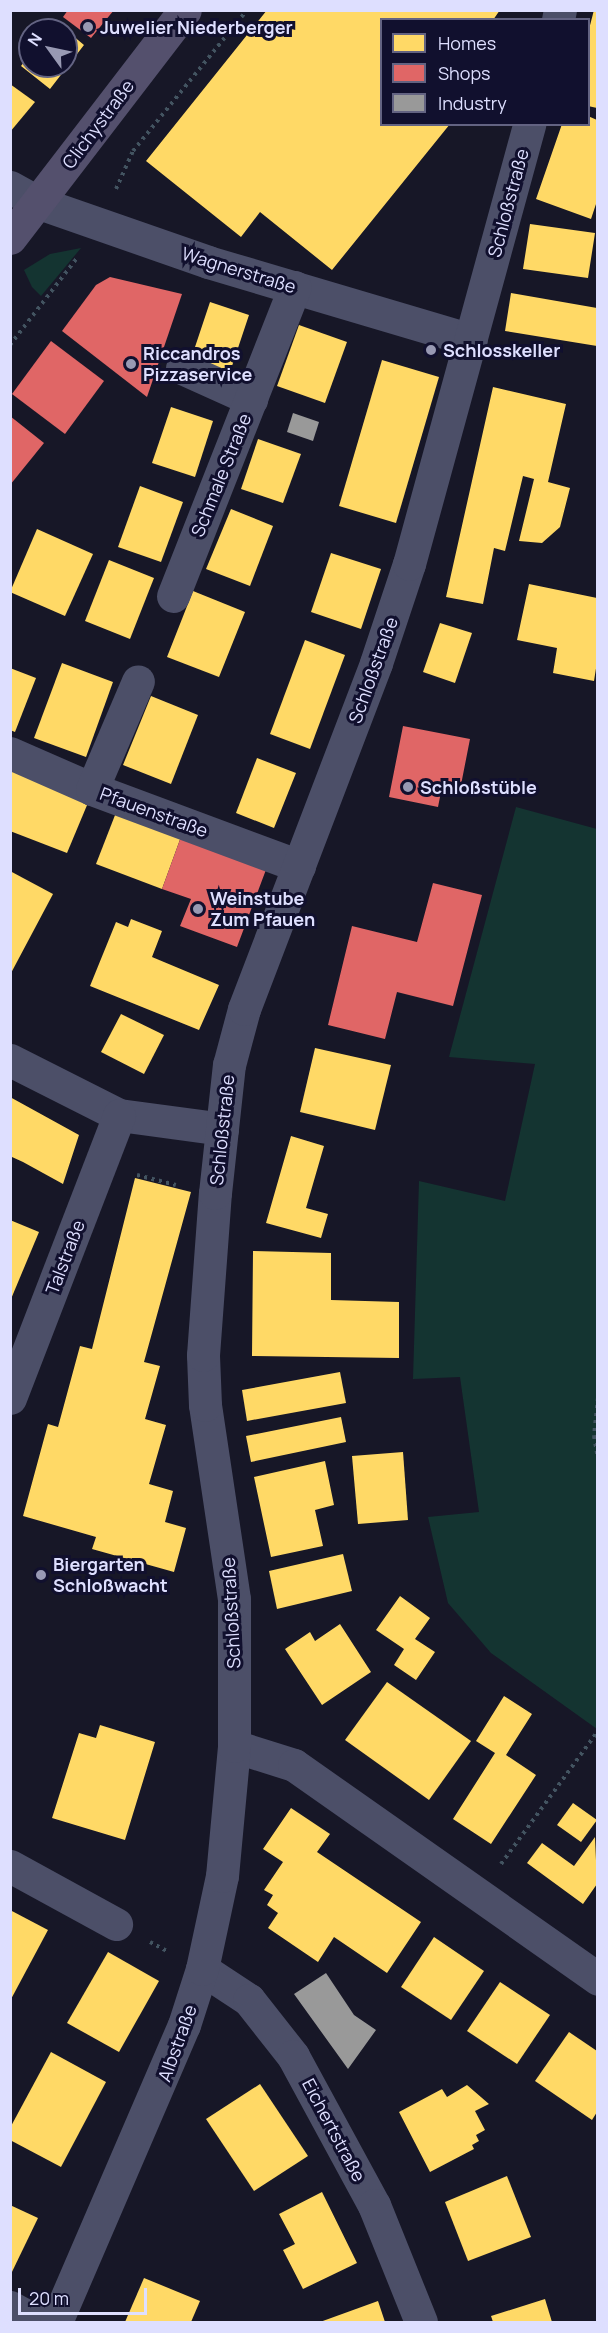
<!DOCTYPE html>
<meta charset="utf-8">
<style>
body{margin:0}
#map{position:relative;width:608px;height:2333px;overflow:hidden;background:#171727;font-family:Manrope,sans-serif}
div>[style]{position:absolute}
.green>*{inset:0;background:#143431}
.homes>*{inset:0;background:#ffd966}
.shops>*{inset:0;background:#e06666}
.industry>*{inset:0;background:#999}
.path>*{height:4px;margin-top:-2px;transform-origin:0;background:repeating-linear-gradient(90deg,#435461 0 3px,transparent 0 7.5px)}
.minor>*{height:33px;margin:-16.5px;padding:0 16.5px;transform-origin:16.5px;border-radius:16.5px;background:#4c4f68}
.major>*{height:33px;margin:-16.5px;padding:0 16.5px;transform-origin:16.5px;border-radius:16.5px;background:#54506d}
.dots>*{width:16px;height:16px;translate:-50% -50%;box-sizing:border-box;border:3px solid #11102e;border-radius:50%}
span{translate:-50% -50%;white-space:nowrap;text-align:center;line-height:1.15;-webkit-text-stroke:6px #11102e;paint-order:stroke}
.poi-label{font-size:18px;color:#dedfff;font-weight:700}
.left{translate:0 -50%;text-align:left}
.street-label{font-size:18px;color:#dedfff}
.frame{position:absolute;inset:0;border:12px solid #dedfff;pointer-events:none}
.legend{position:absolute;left:380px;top:18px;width:210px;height:108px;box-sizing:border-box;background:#11102e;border:2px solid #636382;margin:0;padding:8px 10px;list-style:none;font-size:18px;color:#dedfff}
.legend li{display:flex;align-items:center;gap:12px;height:30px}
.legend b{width:30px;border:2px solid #636382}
.north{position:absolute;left:18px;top:18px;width:60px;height:60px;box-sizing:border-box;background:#11102e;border:2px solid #636382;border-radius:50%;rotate:303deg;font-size:16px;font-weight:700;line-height:24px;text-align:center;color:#dedfff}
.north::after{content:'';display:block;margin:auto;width:21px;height:27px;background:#9899b3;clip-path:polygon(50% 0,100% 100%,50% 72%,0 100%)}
.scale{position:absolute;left:18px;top:2288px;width:129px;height:27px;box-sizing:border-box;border:3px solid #dedfff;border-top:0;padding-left:8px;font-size:18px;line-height:21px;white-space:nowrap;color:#dedfff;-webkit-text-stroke:4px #11102e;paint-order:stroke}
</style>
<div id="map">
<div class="green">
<i style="clip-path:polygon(81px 248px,41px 296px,32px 287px,24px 270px,50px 254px)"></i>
<i style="clip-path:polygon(516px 807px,597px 829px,597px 1729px,491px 1653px,448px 1603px,428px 1517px,479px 1512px,460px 1377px,413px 1379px,419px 1181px,505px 1201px,535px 1064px,449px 1057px)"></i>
</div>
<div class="homes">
<i style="clip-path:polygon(267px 10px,500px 10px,493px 20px,381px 20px,381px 124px,450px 124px,332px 270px,260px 212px,241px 237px,146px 161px)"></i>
<i style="clip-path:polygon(594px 10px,597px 10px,597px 108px,588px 106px,588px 33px)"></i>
<i style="clip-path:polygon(66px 30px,84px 45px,50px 89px,21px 66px,30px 54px,30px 66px,66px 66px)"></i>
<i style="clip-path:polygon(10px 84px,35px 102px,10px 132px)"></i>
<i style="clip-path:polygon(588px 116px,597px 120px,597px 201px,591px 219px,536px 199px,562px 124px,588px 124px)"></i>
<i style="clip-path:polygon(530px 224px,595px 233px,588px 278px,523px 269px)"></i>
<i style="clip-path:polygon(511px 293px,597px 308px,597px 346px,505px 331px)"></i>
<i style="clip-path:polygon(210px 302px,249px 315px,229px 375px,190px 362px)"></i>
<i style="clip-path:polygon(299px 325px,347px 342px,325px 403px,277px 386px)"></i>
<i style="clip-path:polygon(382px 360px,439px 377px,396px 523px,339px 506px)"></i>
<i style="clip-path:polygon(493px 387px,566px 404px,548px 482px,570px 488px,560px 527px,542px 543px,519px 541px,534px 479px,523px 476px,505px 551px,494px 548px,483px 604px,446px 597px)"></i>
<i style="clip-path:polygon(171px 407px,213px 421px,195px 477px,152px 463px)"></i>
<i style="clip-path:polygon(258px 439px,301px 454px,283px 503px,241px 489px)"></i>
<i style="clip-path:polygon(140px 486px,183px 502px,161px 562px,118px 547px)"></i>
<i style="clip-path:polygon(231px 509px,273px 526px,250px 586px,206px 569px)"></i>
<i style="clip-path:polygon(37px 529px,93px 554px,65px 616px,10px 592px)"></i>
<i style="clip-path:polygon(331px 553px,381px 569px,361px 629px,311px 612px)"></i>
<i style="clip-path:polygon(109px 560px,154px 578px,130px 639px,85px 621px)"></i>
<i style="clip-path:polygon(529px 584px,597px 598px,597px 662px,594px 681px,553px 673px,557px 648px,517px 640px)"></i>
<i style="clip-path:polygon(193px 591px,245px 612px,219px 677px,167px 657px)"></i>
<i style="clip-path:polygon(440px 623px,472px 633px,455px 683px,423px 672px)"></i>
<i style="clip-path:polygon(305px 640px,345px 655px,310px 749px,270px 734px)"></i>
<i style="clip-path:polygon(62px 663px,113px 682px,86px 757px,34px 738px)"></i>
<i style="clip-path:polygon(10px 668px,36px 678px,15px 732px,10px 730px)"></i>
<i style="clip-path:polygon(151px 696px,198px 715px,171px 784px,123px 765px)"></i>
<i style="clip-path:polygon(257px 758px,296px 773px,274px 828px,236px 813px)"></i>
<i style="clip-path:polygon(10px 765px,90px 798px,67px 853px,10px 831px)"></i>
<i style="clip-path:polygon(117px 810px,182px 834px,162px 889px,96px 864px)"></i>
<i style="clip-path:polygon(10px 871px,53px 894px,10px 975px)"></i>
<i style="clip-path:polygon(131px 919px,162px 931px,152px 957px,219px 985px,199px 1030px,90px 986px,116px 922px,128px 927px)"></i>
<i style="clip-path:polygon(121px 1014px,164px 1035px,144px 1074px,101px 1052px)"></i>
<i style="clip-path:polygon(315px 1048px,391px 1065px,375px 1130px,300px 1112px)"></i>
<i style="clip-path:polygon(10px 1097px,79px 1135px,63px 1184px,23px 1162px,12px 1157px,10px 1160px)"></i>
<i style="clip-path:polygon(291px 1136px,324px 1146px,306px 1208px,328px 1214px,321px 1238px,266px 1223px)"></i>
<i style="clip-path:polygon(135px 1178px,191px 1192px,144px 1362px,160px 1366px,145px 1419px,166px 1425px,149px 1484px,173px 1491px,165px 1522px,186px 1528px,174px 1572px,92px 1549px,96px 1537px,23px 1516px,48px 1424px,58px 1427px,80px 1346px,92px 1349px)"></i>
<i style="clip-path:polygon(10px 1220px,39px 1232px,11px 1299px,10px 1299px)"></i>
<i style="clip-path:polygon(253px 1251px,331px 1253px,331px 1300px,399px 1302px,399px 1358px,252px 1356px)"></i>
<i style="clip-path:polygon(340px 1372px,346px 1403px,247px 1421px,242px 1390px)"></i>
<i style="clip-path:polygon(341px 1417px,346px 1442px,251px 1462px,246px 1436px)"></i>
<i style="clip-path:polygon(403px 1452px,408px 1520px,358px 1524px,352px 1456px)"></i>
<i style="clip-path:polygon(325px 1461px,334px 1505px,315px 1510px,323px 1546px,271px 1557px,254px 1477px)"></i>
<i style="clip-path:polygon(343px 1554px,352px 1591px,277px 1609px,269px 1571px)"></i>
<i style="clip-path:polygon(400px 1596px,430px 1618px,415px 1639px,435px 1652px,416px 1680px,394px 1665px,404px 1649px,376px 1630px)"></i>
<i style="clip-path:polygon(340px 1624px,371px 1672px,322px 1705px,285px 1649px,310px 1632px,315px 1641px)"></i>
<i style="clip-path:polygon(387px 1682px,471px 1741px,429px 1800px,345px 1740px)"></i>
<i style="clip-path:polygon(504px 1696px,532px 1714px,506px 1755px,536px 1775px,491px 1844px,453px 1819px,495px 1753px,476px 1741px)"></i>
<i style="clip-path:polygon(100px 1725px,155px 1742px,125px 1840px,52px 1818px,79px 1733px,96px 1738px)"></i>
<i style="clip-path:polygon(573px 1803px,597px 1820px,581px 1842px,557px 1825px)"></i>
<i style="clip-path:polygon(291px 1808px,330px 1834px,317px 1852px,421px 1922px,387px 1973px,334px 1937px,318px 1962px,268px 1928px,278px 1913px,267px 1905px,273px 1895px,264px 1890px,283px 1862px,263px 1849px)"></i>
<i style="clip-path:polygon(595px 1837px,597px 1884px,583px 1904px,527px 1863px,542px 1843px,574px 1866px)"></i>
<i style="clip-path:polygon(10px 1910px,48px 1930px,10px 2001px)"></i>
<i style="clip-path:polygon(434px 1937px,484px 1971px,451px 2020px,401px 1987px)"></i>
<i style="clip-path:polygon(108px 1952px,159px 1981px,119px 2052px,67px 2023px)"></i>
<i style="clip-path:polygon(500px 1982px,550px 2015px,517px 2064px,467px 2031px)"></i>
<i style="clip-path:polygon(569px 2032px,597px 2051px,597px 2112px,592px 2120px,535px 2081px)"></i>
<i style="clip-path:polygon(51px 2052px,106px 2082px,61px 2167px,10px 2140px,10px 2128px)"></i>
<i style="clip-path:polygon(260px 2084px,308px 2156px,254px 2191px,206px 2119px)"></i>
<i style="clip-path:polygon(467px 2085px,489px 2104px,475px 2111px,485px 2130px,476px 2135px,479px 2141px,472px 2145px,474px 2149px,430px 2172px,399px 2112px,442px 2089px,447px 2097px)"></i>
<i style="clip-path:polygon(507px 2176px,531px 2237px,468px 2261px,445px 2202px)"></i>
<i style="clip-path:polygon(322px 2192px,357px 2263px,303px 2289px,283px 2250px,295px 2244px,279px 2214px)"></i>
<i style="clip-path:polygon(10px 2205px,38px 2218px,10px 2276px)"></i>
<i style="clip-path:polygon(144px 2278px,200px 2301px,191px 2322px,125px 2322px)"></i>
<i style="clip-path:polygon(545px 2299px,552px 2322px,493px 2322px,491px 2316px)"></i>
<i style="clip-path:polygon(378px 2301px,385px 2322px,320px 2322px)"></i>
</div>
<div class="shops">
<i style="clip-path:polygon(68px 10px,114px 10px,91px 38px,63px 17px)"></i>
<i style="clip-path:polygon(110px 277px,182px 294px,147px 397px,62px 331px,96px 285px)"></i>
<i style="clip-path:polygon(51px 341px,104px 381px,65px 434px,12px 394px)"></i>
<i style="clip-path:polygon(10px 416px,44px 443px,10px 485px)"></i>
<i style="clip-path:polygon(403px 726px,470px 739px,460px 790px,442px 787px,438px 807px,389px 797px)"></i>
<i style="clip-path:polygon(182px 834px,267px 867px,237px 947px,180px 926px,191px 899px,162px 889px)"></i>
<i style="clip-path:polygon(433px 883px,482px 895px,453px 1006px,397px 992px,385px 1039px,328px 1025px,352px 926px,417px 942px)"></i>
</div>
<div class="industry">
<i style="clip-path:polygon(293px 413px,319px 422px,313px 441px,287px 432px)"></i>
<i style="clip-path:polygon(326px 1973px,354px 2015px,376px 2030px,348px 2069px,294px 1994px)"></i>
</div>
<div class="path">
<i style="left:116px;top:189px;width:42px;rotate:-65.9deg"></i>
<i style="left:133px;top:151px;width:181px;rotate:-51deg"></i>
<i style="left:10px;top:345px;width:110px;rotate:-52.4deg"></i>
<i style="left:137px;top:1175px;width:40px;rotate:14.4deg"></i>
<i style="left:598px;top:1398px;width:38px;rotate:96deg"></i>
<i style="left:594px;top:1436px;width:23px;rotate:80deg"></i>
<i style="left:501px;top:1864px;width:165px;rotate:-53.9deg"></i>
<i style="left:150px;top:1942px;width:19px;rotate:28deg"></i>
</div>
<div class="minor">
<i style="left:558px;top:20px;width:10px;rotate:-79deg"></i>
<i style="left:10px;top:187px;width:33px;rotate:29deg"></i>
<i style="left:39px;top:203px;width:179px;rotate:19.2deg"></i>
<i style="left:208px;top:262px;width:274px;rotate:16.5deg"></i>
<i style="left:182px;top:368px;width:76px;rotate:24.2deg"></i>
<i style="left:173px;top:596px;width:332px;rotate:-68.5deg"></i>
<i style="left:10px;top:753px;width:90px;rotate:23.7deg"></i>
<i style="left:92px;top:789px;width:221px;rotate:20.4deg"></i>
<i style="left:92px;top:789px;width:117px;rotate:-66.9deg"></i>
<i style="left:10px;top:1060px;width:122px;rotate:26.8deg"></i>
<i style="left:119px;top:1115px;width:104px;rotate:7.7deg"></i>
<i style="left:10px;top:1398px;width:303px;rotate:-68.9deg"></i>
<i style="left:234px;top:1746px;width:63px;rotate:17.6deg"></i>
<i style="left:294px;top:1765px;width:372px;rotate:35.1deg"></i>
<i style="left:10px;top:1866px;width:121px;rotate:28.7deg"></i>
<i style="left:202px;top:1969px;width:56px;rotate:33.4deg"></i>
<i style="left:249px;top:2000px;width:71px;rotate:51.8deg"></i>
<i style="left:293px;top:2056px;width:170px;rotate:61.5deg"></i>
<i style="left:374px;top:2205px;width:126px;rotate:68.1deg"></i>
<i style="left:10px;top:2307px;width:31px;rotate:29deg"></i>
<i style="left:56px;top:2322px;width:323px;rotate:-66.7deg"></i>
<i style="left:184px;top:2025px;width:59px;rotate:-72.2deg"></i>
<i style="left:202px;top:1969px;width:95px;rotate:-77.9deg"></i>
<i style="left:222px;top:1876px;width:131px;rotate:-84.7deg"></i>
<i style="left:234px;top:1746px;width:147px;rotate:-90deg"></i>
<i style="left:234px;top:1599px;width:196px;rotate:-98.5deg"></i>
<i style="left:205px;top:1405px;width:50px;rotate:-92.3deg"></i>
<i style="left:203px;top:1355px;width:162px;rotate:-85.8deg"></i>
<i style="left:215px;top:1193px;width:129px;rotate:-83.8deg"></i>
<i style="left:229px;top:1065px;width:58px;rotate:-75deg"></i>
<i style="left:244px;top:1009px;width:370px;rotate:-69.1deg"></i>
<i style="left:376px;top:663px;width:104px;rotate:-71.6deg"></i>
<i style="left:409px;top:564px;width:456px;rotate:-74.7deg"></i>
</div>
<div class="major">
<i style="left:10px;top:238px;width:287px;rotate:-52.5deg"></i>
</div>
<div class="dots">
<i style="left:88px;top:27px;background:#9899b3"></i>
<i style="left:431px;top:350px;background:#9899b3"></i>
<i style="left:131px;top:364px;background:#9899b3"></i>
<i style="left:408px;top:787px;background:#9899b3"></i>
<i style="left:198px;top:909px;background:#9899b3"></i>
<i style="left:41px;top:1575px;background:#9899b3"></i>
</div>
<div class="poi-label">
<span class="left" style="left:100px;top:27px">Juwelier Niederberger</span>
<span class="left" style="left:443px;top:350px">Schlosskeller</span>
<span class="left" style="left:143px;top:364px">Riccandros<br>Pizzaservice</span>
<span class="left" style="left:420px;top:787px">Schloßstüble</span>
<span class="left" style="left:210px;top:909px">Weinstube<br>Zum Pfauen</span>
<span class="left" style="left:53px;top:1575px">Biergarten<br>Schloßwacht</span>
</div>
<div class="street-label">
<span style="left:98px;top:124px;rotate:-53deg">Clichystraße</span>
<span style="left:508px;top:203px;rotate:-75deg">Schloßstraße</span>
<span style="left:239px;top:270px;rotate:17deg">Wagnerstraße</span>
<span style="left:221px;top:475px;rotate:-68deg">Schmale Straße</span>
<span style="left:373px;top:670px;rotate:-70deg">Schloßstraße</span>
<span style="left:154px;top:812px;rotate:20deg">Pfauenstraße</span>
<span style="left:222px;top:1130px;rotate:-84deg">Schloßstraße</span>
<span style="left:65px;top:1257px;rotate:-69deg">Talstraße</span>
<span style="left:231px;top:1613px;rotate:-93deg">Schloßstraße</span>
<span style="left:177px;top:2043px;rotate:-70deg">Albstraße</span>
<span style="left:334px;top:2130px;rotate:62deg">Eichertstraße</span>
</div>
<div class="frame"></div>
<ul class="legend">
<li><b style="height:16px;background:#ffd966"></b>Homes</li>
<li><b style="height:16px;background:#e06666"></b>Shops</li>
<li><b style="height:16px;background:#999"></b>Industry</li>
</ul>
<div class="north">N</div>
<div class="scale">20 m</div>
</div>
